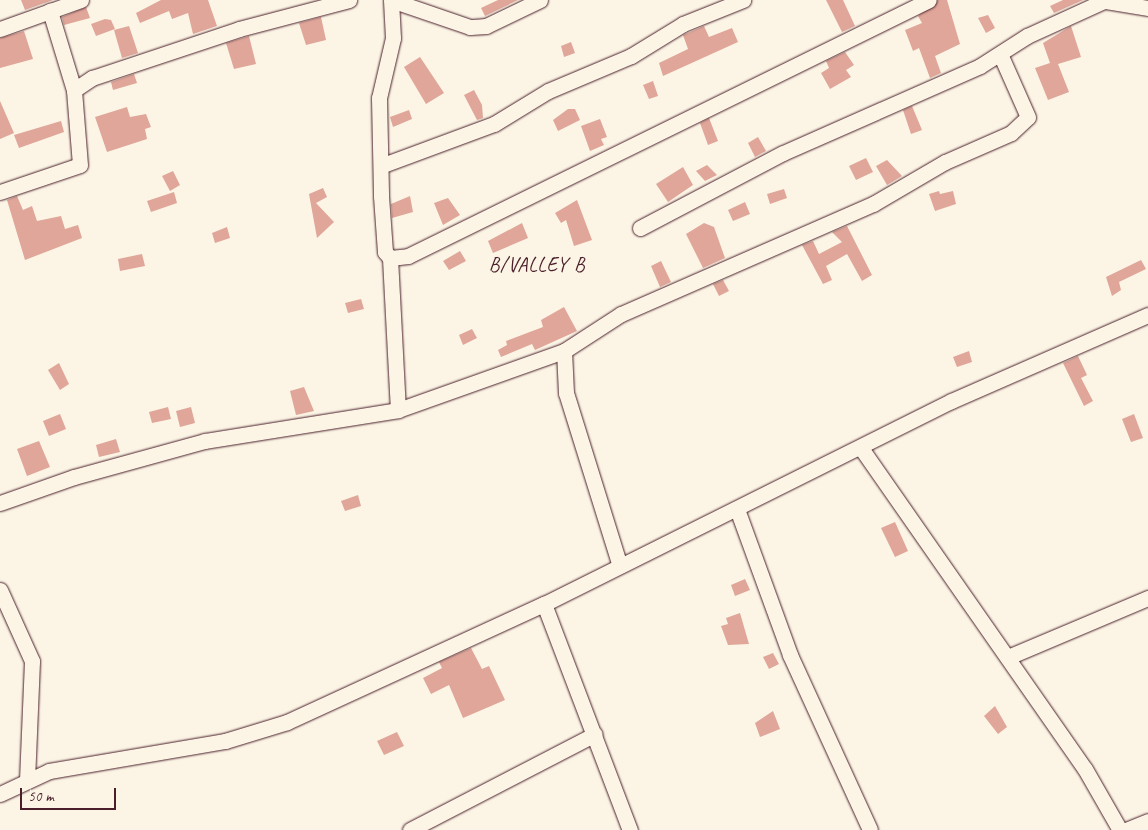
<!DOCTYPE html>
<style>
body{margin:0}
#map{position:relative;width:1148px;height:830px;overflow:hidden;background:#fcf5e5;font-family:Caveat,sans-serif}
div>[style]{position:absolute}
.building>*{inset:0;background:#dfa699}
.roads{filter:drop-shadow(0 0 1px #4a1f2b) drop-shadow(0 0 1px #4a1f2b)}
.minor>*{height:15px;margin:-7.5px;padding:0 7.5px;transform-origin:7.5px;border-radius:7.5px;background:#fcf5e5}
span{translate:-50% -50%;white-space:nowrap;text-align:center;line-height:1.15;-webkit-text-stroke:4.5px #fcf5e5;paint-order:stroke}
.quarter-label{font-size:20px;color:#4a1f2b;letter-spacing:1px}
.scale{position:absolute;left:20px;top:788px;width:96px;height:22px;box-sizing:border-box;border:2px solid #4a1f2b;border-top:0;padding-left:6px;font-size:15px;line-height:18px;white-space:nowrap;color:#4a1f2b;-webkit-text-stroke:4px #fcf5e5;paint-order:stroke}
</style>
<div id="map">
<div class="building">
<i style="clip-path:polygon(21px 0,53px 0,25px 10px)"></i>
<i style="clip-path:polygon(161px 0,208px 0,217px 26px,193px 34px,188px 13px,172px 19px,169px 11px,140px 23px,136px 13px)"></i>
<i style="clip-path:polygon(498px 0,518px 0,485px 16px,481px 8px)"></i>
<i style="clip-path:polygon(826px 0,843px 0,855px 26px,842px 32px)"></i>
<i style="clip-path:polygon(938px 0,947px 0,960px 44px,935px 56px,941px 73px,930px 78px,919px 48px,913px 51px,905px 30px,922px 23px,918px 16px)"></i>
<i style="clip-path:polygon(1063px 0,1083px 0,1054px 13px,1050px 6px)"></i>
<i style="clip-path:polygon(86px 7px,90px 18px,64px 25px,62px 17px)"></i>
<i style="clip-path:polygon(988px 15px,995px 28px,986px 33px,978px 18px)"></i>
<i style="clip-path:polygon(321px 17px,326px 40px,306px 45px,299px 23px)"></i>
<i style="clip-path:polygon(105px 19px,111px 20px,115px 29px,96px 36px,91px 24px)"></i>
<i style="clip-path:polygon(129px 26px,138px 53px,122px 58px,114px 30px)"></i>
<i style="clip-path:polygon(704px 26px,709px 37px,732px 28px,738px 42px,663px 76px,659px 63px,688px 49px,683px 35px)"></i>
<i style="clip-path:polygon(1071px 26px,1081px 57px,1058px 64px,1069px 92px,1048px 100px,1035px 68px,1050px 63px,1043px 43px)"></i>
<i style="clip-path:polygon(24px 31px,33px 59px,0 68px,0 38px)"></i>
<i style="clip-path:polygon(249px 36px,256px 64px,234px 69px,226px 43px)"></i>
<i style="clip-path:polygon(571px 42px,575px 53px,564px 57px,561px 46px)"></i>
<i style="clip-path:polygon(845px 52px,854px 65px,846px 70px,851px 77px,830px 89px,821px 73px,829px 68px,826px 61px)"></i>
<i style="clip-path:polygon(420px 57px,444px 93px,426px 104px,404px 67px)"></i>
<i style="clip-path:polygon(134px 74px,137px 83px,113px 90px,111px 82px)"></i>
<i style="clip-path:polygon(653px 81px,658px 96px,649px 99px,643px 85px)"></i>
<i style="clip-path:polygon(474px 90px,482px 105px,483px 118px,477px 120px,464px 95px)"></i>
<i style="clip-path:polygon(0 101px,14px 133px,0 139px)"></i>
<i style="clip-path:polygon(912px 106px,922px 130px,911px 134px,903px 110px)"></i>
<i style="clip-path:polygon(127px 107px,130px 117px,146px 114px,151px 127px,145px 129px,147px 139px,107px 152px,95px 117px)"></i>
<i style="clip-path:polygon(568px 109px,575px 109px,580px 120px,558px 131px,553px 120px)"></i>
<i style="clip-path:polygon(409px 110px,412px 119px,393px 127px,390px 117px)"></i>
<i style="clip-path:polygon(709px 118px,718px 141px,708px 145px,700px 123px)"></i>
<i style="clip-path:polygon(600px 119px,607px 137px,601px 139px,604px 145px,590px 151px,581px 126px)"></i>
<i style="clip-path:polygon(61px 121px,64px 132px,19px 148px,14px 135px)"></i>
<i style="clip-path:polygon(758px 137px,766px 151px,755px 157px,748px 143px)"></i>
<i style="clip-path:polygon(866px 158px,873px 172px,856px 180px,849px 166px)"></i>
<i style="clip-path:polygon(887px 160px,902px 176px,887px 185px,876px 166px)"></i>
<i style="clip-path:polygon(707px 165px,717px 175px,705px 181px,696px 171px)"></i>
<i style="clip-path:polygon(683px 167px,693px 185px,668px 202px,656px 184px)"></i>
<i style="clip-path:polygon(173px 171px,180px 185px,170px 191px,162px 176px)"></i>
<i style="clip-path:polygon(323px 188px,327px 197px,316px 203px,334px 222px,317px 238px,309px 194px)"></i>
<i style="clip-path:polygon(784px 189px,787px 198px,770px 204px,767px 194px)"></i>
<i style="clip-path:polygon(939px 191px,940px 194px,953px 191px,956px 204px,935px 211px,929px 194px)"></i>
<i style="clip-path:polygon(174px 192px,177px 203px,151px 212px,147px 201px)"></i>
<i style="clip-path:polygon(17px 196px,23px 210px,32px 206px,37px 221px,61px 216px,65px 229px,78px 225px,82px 238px,25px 260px,7px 200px)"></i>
<i style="clip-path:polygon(410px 196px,413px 212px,392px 218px,391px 204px)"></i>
<i style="clip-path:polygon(448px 198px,460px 215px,443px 225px,434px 203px)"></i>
<i style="clip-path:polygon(577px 200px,592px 240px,574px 246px,566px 220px,561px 223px,555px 213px)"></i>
<i style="clip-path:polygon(745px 202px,750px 214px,733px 221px,728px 210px)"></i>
<i style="clip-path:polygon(522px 223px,528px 238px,493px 253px,488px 241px)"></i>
<i style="clip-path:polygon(704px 223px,714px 227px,725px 258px,703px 268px,686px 234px)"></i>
<i style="clip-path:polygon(847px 226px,872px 275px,862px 281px,847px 254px,826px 266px,832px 280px,823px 284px,802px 245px,813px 241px,819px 254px,842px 242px,832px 232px)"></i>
<i style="clip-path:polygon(227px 227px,230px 238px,215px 243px,212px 233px)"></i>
<i style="clip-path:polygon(460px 251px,466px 261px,449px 270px,443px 261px)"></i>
<i style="clip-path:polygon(142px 254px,145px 266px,120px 271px,118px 259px)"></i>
<i style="clip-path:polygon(1141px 260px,1146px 269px,1119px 282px,1121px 290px,1112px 296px,1106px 277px)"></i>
<i style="clip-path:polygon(661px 261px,671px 282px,660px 287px,651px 266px)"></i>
<i style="clip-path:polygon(723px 280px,729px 291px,719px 296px,713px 284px)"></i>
<i style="clip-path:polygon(361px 299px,364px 309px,348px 313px,345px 303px)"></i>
<i style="clip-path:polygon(564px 307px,577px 331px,535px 350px,532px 344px,501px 357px,498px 350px,507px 345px,506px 341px,543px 327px,541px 320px)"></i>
<i style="clip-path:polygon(472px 329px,477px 338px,463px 345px,459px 335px)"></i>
<i style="clip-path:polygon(969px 351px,972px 362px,957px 367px,953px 357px)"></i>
<i style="clip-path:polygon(1078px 356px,1087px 375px,1081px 378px,1093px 401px,1084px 406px,1063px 363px)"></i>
<i style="clip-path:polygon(59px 363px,69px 384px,60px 390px,48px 370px)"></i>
<i style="clip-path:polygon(304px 387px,314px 411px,296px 415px,290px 391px)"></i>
<i style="clip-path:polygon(168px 407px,171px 419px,152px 423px,149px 412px)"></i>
<i style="clip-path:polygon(191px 407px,195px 423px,180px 427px,176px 411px)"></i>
<i style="clip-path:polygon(60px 414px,66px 429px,49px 436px,43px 421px)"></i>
<i style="clip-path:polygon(1134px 414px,1143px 438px,1131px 442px,1122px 419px)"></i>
<i style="clip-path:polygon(116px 439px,120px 452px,99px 457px,96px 445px)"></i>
<i style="clip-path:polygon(39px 441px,50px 467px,27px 476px,17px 449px)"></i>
<i style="clip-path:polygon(358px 495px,361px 506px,345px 511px,341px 501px)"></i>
<i style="clip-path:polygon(895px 522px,908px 551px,895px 557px,881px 528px)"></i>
<i style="clip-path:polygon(745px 579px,750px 590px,735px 596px,731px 585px)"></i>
<i style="clip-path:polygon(740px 613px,749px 644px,728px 645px,721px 626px,728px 624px,726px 618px)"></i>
<i style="clip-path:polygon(471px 648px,482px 669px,489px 666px,505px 700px,463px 718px,449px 685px,431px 694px,423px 678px,442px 668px,439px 662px)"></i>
<i style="clip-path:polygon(773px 653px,779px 664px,769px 669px,763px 657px)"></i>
<i style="clip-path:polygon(995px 706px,1007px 727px,998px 734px,984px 716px)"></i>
<i style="clip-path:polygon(773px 711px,780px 729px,760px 737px,755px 723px)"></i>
<i style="clip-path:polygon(397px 732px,404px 746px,384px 755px,377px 741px)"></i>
</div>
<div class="roads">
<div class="minor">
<i style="left:540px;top:0;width:60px;rotate:154.3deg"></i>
<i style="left:486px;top:26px;width:16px;rotate:176deg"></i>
<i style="left:470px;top:27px;width:83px;rotate:-161.1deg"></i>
<i style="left:391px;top:0;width:38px;rotate:87deg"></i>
<i style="left:393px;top:38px;width:62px;rotate:103.1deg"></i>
<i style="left:379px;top:98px;width:98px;rotate:88.8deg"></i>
<i style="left:381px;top:196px;width:56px;rotate:85.9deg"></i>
<i style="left:385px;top:252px;width:8px;rotate:50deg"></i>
<i style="left:390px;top:258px;width:18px;rotate:-6deg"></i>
<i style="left:408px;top:256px;width:580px;rotate:-26.17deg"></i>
<i style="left:1106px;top:1px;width:43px;rotate:9.5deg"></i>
<i style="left:0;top:29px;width:86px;rotate:-19.7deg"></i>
<i style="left:74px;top:90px;width:22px;rotate:-34deg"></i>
<i style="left:92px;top:78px;width:155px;rotate:-18.4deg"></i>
<i style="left:239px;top:29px;width:114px;rotate:-14.8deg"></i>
<i style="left:383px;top:165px;width:118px;rotate:-20.3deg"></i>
<i style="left:494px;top:124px;width:63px;rotate:-31.4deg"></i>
<i style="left:548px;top:91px;width:90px;rotate:-22.9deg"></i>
<i style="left:631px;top:56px;width:61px;rotate:-31.6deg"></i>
<i style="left:683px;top:24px;width:65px;rotate:-21.8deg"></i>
<i style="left:0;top:192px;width:84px;rotate:-18.6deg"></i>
<i style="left:80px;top:165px;width:75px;rotate:-94.6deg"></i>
<i style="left:74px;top:90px;width:83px;rotate:-106.9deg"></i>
<i style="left:640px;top:228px;width:161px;rotate:-27.7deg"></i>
<i style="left:783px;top:153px;width:215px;rotate:-23.8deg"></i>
<i style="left:980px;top:66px;width:56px;rotate:-32.6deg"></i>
<i style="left:1027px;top:36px;width:87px;rotate:-24.5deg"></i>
<i style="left:390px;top:258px;width:152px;rotate:87deg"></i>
<i style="left:861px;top:448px;width:391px;rotate:55.1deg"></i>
<i style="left:1085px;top:769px;width:70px;rotate:60.2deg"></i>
<i style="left:0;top:503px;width:78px;rotate:-19.4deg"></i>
<i style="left:74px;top:477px;width:136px;rotate:-15.4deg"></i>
<i style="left:205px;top:441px;width:195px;rotate:-9.1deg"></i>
<i style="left:398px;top:410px;width:176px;rotate:-19.6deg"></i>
<i style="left:737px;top:509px;width:155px;rotate:70deg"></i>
<i style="left:790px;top:655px;width:192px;rotate:65.4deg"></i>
<i style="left:619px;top:563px;width:178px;rotate:-107.3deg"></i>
<i style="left:566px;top:393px;width:42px;rotate:-92.7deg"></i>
<i style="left:564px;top:351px;width:68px;rotate:-33deg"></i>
<i style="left:621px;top:314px;width:275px;rotate:-23.6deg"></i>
<i style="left:873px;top:204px;width:83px;rotate:-30.3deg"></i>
<i style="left:945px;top:162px;width:72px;rotate:-23.7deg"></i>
<i style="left:1011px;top:133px;width:23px;rotate:-43deg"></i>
<i style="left:1028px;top:117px;width:67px;rotate:-113.9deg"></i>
<i style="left:0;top:590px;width:78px;rotate:65.7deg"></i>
<i style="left:32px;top:661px;width:118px;rotate:92.4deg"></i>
<i style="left:544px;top:604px;width:242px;rotate:69.2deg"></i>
<i style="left:1008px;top:657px;width:152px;rotate:-22.9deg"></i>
<i style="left:0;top:794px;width:54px;rotate:-25.1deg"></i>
<i style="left:49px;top:771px;width:179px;rotate:-9.7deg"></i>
<i style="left:225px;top:741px;width:65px;rotate:-17deg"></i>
<i style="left:287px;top:722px;width:283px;rotate:-24.7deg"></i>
<i style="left:544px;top:604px;width:455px;rotate:-26.5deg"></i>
<i style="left:951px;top:401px;width:215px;rotate:-23.6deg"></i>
<i style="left:410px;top:830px;width:208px;rotate:-27.4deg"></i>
<i style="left:1126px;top:830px;width:24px;rotate:-22deg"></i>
</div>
</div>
<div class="quarter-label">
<span style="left:537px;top:264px">B/VALLEY B</span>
</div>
<div class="scale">50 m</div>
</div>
